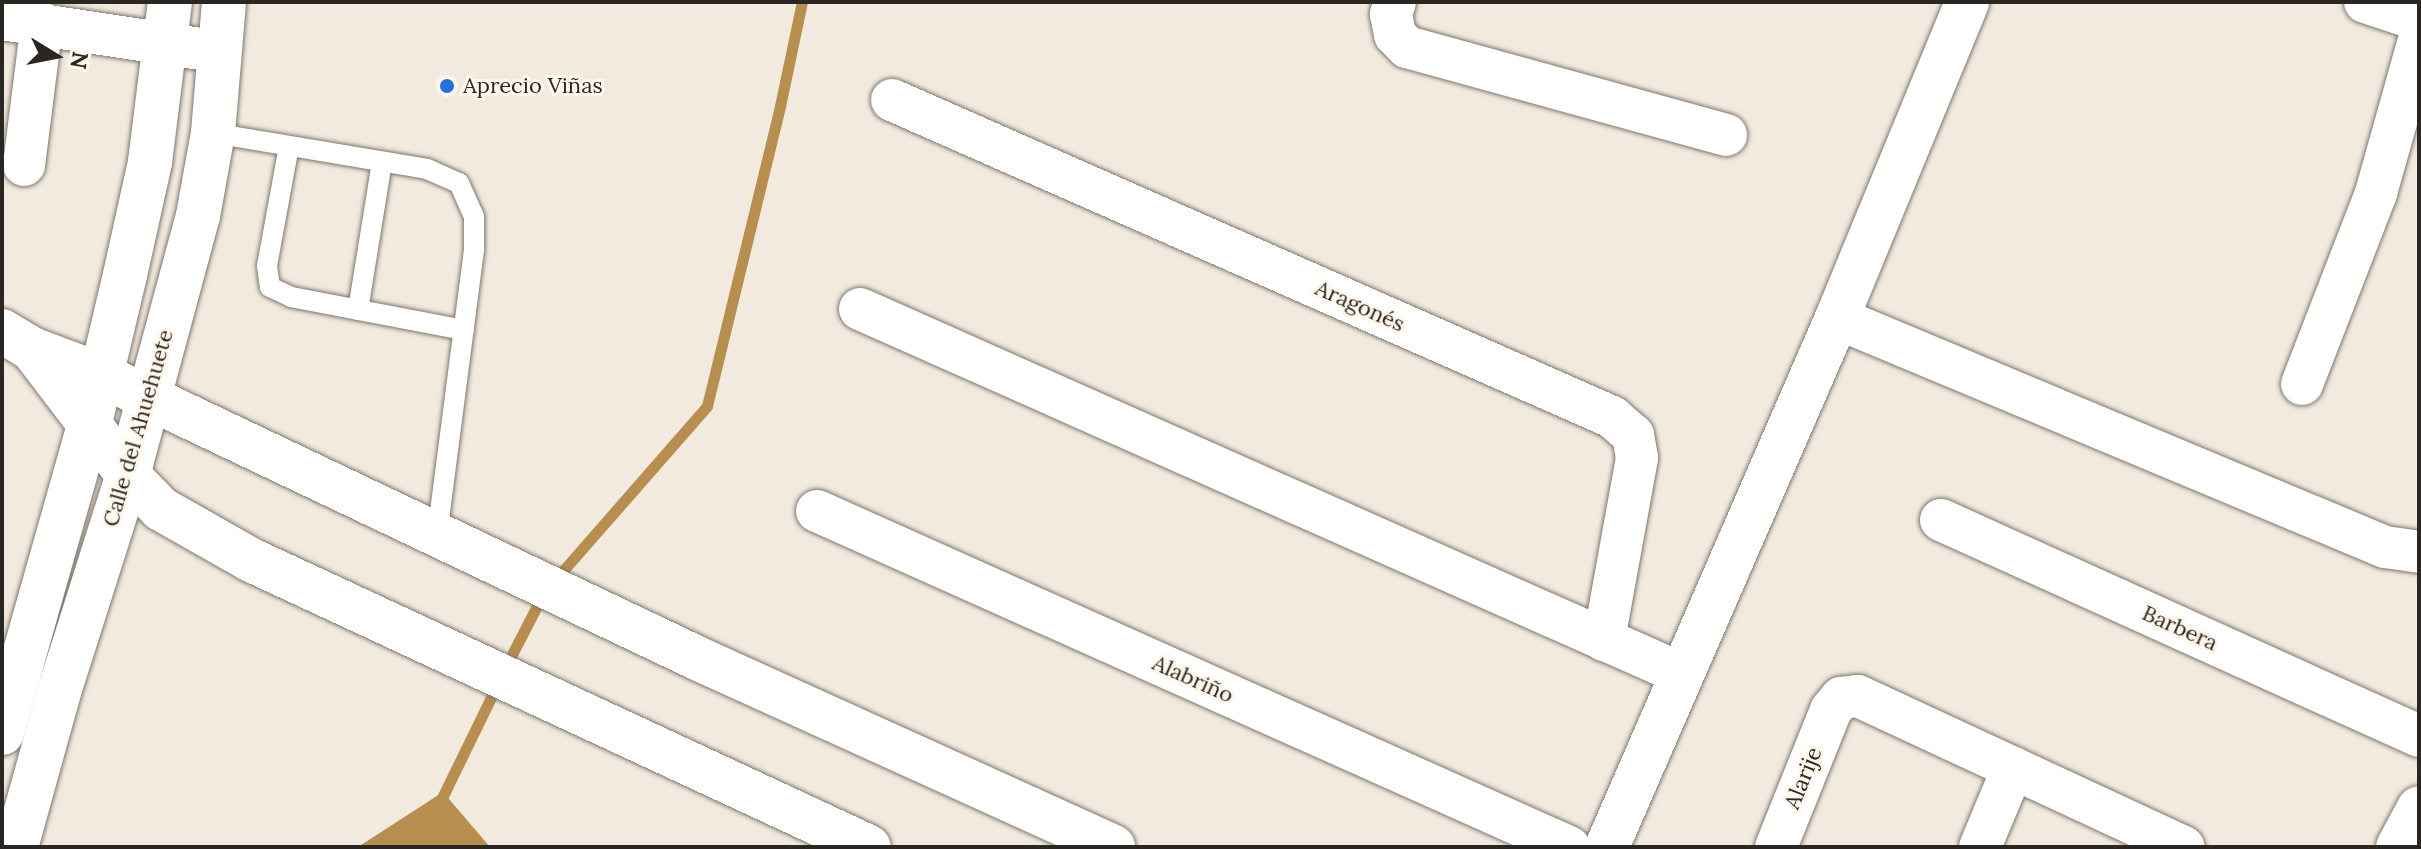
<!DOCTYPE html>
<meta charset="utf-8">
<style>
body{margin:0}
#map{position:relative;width:2421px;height:849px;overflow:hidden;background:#f2eade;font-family:Lora,serif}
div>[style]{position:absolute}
.water>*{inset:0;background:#b78e4d}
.stream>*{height:11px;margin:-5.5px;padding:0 5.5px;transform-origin:5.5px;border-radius:5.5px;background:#b78e4d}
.roads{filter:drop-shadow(0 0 2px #7e776d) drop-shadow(0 0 2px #7e776d)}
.service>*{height:20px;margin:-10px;padding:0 10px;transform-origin:10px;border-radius:10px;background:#fff}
.minor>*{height:42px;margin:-21px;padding:0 21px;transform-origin:21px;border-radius:21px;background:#fff}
.tertiary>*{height:44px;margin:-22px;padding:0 22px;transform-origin:22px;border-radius:22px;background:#fff}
.dots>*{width:22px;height:22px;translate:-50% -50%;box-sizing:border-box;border:4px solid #fff7eb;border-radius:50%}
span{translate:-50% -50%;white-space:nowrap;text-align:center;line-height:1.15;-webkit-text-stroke:6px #fff7eb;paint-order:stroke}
.poi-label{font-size:22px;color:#2a2722}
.left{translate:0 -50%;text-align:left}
.street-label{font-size:22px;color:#2a2722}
.frame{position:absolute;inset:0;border:4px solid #2a2722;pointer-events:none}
.north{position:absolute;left:16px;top:16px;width:80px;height:80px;-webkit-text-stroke:6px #fff7eb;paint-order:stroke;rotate:100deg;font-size:22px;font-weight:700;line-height:32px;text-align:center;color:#2a2722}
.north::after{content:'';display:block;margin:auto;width:28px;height:36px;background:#2a2722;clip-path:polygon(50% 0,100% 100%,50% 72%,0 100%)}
</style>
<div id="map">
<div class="water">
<i style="clip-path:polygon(443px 792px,490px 847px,358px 847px)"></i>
</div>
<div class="stream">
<i style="left:554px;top:581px;width:232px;rotate:-48.8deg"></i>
<i style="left:707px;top:406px;width:309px;rotate:-76.3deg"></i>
<i style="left:780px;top:106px;width:106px;rotate:-78.1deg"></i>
<i style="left:505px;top:668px;width:83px;rotate:-62.8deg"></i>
<i style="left:439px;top:804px;width:135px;rotate:-64deg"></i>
</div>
<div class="roads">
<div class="service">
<i style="left:213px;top:133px;width:217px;rotate:9.5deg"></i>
<i style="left:427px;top:169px;width:35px;rotate:24deg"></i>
<i style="left:459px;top:183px;width:36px;rotate:66deg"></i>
<i style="left:474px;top:216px;width:34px;rotate:90deg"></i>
<i style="left:474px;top:250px;width:287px;rotate:97.4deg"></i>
<i style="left:289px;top:146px;width:122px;rotate:100.4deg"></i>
<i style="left:267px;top:266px;width:21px;rotate:82deg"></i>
<i style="left:270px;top:287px;width:23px;rotate:25deg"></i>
<i style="left:291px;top:297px;width:176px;rotate:10.8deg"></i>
<i style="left:358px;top:310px;width:150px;rotate:-80.8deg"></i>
</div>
<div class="minor">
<i style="left:1395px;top:2px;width:13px;rotate:108deg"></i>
<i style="left:1391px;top:14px;width:21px;rotate:79deg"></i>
<i style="left:1395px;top:35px;width:17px;rotate:45deg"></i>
<i style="left:1407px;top:47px;width:331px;rotate:15.4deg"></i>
<i style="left:2365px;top:2px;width:57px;rotate:18.4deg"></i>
<i style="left:2px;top:19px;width:220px;rotate:8.6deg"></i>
<i style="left:892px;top:100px;width:787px;rotate:23.76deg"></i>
<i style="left:1612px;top:417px;width:28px;rotate:41deg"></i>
<i style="left:1633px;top:435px;width:23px;rotate:80deg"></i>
<i style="left:1637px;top:458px;width:185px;rotate:100.3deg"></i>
<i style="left:24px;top:165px;width:143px;rotate:-82.8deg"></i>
<i style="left:860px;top:309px;width:897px;rotate:23.94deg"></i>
<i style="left:1837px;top:318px;width:594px;rotate:22.68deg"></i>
<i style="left:2385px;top:547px;width:34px;rotate:8deg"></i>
<i style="left:2302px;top:384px;width:205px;rotate:-68.8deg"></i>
<i style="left:2376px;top:193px;width:159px;rotate:-74.3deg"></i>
<i style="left:817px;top:511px;width:824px;rotate:24.08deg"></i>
<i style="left:1941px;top:520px;width:525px;rotate:24.32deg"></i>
<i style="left:1776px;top:847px;width:148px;rotate:-68.1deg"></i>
<i style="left:1831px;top:710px;width:16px;rotate:-50deg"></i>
<i style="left:1841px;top:698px;width:17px;rotate:-7deg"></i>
<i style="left:1858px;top:696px;width:359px;rotate:24.9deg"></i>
<i style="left:1980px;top:847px;width:86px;rotate:-67.3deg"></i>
</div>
<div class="tertiary">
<i style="left:2px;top:331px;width:35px;rotate:31deg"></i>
<i style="left:32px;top:349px;width:74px;rotate:20.6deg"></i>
<i style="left:101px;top:375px;width:660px;rotate:25.4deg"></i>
<i style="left:697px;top:658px;width:457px;rotate:24.4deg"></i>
<i style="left:32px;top:349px;width:158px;rotate:52.7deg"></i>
<i style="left:128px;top:475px;width:47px;rotate:45.9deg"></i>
<i style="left:161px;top:509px;width:103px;rotate:29.5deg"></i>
<i style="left:251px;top:560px;width:681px;rotate:24.91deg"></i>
<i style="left:2px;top:733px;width:322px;rotate:-74.2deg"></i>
<i style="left:90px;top:423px;width:152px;rotate:-76.7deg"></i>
<i style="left:125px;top:275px;width:116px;rotate:-77.5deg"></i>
<i style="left:150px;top:162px;width:161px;rotate:-82.9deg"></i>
<i style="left:16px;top:847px;width:161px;rotate:-74.5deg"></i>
<i style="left:59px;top:692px;width:228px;rotate:-72.4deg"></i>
<i style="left:128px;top:475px;width:268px;rotate:-74.9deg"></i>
<i style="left:198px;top:216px;width:84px;rotate:-79.8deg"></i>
<i style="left:213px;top:133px;width:131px;rotate:-85.2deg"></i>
<i style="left:1607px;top:847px;width:577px;rotate:-66.5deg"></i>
<i style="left:1837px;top:318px;width:342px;rotate:-67.6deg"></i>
<i style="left:2398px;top:847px;width:44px;rotate:-61.7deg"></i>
</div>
</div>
<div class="dots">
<i style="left:447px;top:86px;background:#2073de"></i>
</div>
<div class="poi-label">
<span class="left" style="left:463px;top:86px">Aprecio Viñas</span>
</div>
<div class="street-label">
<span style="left:1360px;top:306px;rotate:24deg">Aragonés</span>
<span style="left:138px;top:428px;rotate:-74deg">Calle del Ahuehuete</span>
<span style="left:2180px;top:628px;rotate:24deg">Barbera</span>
<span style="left:1193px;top:679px;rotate:24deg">Alabriño</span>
<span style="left:1803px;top:778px;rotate:-68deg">Alarije</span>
</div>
<div class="frame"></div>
<div class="north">N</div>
</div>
